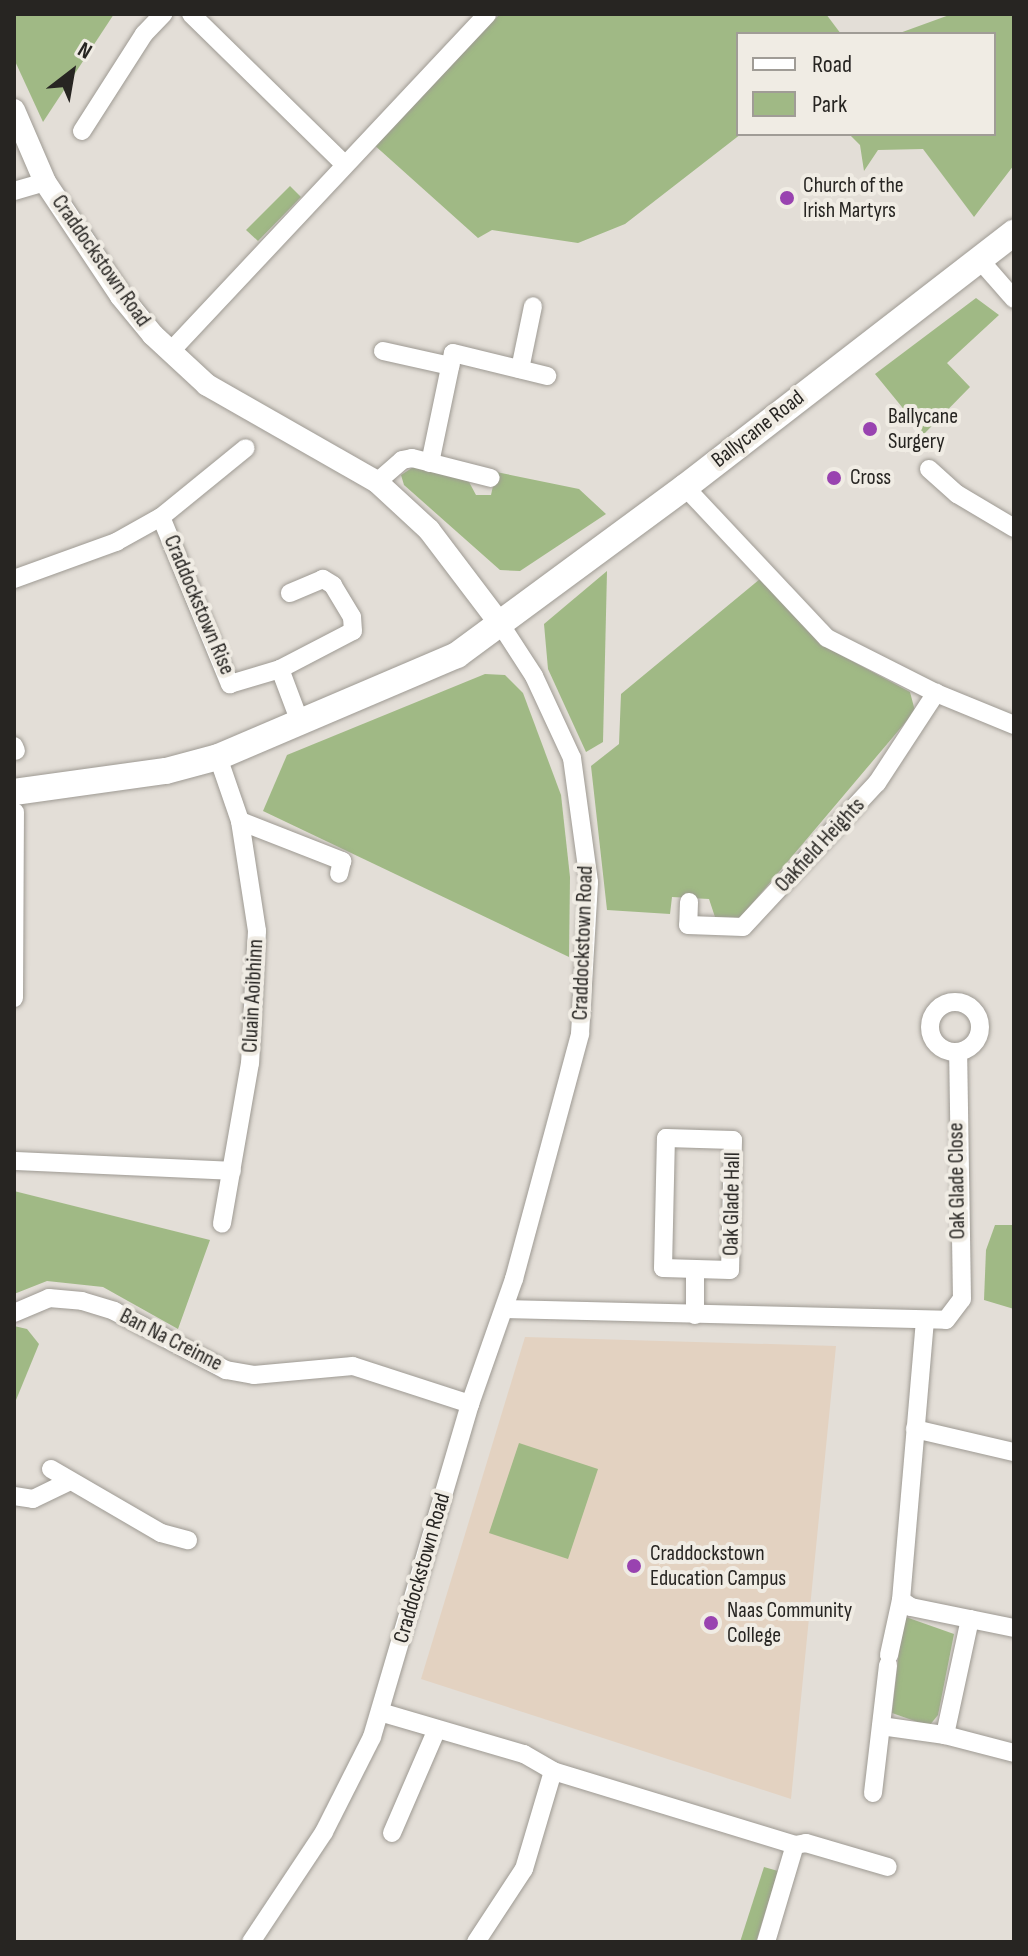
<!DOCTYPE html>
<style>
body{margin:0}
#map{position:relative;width:1028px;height:1956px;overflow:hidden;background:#e3ded7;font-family:"Sofia Sans Condensed",sans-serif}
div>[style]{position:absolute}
.education>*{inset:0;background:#e3d2c1}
.green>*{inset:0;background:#a0b985}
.roads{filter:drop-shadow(0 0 2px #9e9a93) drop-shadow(0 0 2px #9e9a93)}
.minor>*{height:18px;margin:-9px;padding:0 9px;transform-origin:9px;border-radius:9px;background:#fff}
.minor>.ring{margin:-9px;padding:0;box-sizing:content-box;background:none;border:18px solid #fff;border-radius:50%}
.tertiary>*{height:22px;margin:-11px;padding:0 11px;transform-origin:11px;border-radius:11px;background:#fff}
.secondary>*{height:26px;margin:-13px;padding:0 13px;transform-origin:13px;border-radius:13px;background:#fff}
.dots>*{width:22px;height:22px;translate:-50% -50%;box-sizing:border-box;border:4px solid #f0ece4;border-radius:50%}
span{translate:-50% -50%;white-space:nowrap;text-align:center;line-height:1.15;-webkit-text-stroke:8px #f0ece4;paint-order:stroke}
.poi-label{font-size:22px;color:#272522}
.left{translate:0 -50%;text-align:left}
.street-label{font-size:22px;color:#272522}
.frame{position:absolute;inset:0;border:16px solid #272522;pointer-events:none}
.legend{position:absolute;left:736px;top:32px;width:260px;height:104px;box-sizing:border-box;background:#f0ece4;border:2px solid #a09c96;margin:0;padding:10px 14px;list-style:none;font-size:24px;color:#272522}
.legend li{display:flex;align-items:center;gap:16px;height:40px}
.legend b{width:40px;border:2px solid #a09c96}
.north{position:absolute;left:32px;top:32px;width:80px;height:80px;-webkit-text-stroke:6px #f0ece4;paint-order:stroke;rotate:31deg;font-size:22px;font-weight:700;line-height:32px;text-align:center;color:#272522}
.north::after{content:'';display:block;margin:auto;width:28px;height:36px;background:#272522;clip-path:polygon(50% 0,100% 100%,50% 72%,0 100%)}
</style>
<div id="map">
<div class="education">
<i style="clip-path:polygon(525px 1337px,836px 1346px,791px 1799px,421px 1679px)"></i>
</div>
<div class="green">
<i style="clip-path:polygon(14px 14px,114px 14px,43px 122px,14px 59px)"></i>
<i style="clip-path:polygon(500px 14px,826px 14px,841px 34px,738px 34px,741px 134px,625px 224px,578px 243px,492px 230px,478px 238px,372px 143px)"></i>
<i style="clip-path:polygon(952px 14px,1014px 14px,1014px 165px,974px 217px,923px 149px,878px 150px,864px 171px,860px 145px,849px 134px,994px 134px,994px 34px,897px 34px)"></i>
<i style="clip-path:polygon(290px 186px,301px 197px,258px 241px,246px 230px)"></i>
<i style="clip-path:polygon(976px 298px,999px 315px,947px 363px,970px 387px,924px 434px,875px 374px)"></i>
<i style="clip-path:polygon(415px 466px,468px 480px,476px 495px,491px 495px,496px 472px,579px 489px,606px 514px,520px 571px,500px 570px,404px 485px,401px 475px)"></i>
<i style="clip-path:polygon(607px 571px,603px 742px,586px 752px,548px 669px,544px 624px)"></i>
<i style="clip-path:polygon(760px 579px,820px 644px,910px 692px,915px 711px,740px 918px,715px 917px,709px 899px,672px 897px,670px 914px,607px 910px,591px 766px,619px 744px,621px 694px)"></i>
<i style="clip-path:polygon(485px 674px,505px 675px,523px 693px,561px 795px,570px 877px,569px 957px,263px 811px,287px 755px)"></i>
<i style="clip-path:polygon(14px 1191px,210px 1240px,178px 1329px,103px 1287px,47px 1281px,14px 1294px)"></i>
<i style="clip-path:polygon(995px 1225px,1014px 1225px,1014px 1309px,984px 1300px,986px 1250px)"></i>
<i style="clip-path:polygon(14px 1326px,27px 1329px,39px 1344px,14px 1405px)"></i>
<i style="clip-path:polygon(519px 1443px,598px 1469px,568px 1559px,489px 1533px)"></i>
<i style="clip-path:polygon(903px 1616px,954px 1634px,938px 1715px,929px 1726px,892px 1713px)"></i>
<i style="clip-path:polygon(764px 1867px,778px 1871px,756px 1942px,740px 1942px)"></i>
</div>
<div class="roads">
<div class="minor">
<i style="left:191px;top:14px;width:214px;rotate:44.4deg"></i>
<i style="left:82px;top:131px;width:115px;rotate:-57.4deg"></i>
<i style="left:144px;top:34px;width:28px;rotate:-46deg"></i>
<i style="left:14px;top:191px;width:32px;rotate:-16deg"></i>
<i style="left:979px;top:259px;width:53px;rotate:48.8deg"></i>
<i style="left:383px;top:351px;width:69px;rotate:12.6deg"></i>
<i style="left:170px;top:352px;width:463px;rotate:-46.8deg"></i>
<i style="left:520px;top:369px;width:64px;rotate:-78.3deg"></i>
<i style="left:430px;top:463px;width:112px;rotate:-78.2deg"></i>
<i style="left:453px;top:353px;width:97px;rotate:13.7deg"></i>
<i style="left:929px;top:469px;width:38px;rotate:42deg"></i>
<i style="left:957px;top:494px;width:66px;rotate:30.8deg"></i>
<i style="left:377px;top:482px;width:33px;rotate:-41deg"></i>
<i style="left:402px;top:460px;width:10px;rotate:-11deg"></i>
<i style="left:412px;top:458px;width:81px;rotate:14.2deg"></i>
<i style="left:685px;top:487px;width:207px;rotate:46.8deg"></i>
<i style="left:827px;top:638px;width:122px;rotate:26.8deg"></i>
<i style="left:936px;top:693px;width:84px;rotate:22.3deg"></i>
<i style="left:161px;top:517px;width:181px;rotate:67.6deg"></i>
<i style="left:230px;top:684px;width:52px;rotate:-16.7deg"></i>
<i style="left:280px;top:669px;width:60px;rotate:69.4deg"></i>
<i style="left:14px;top:579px;width:109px;rotate:-19.9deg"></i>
<i style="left:116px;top:542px;width:51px;rotate:-29.1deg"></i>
<i style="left:161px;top:517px;width:109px;rotate:-39.1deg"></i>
<i style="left:280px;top:669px;width:82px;rotate:-27.5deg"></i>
<i style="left:353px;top:631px;width:14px;rotate:-94deg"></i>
<i style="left:352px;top:617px;width:37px;rotate:-121deg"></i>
<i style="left:333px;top:585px;width:12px;rotate:-149deg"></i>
<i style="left:323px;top:579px;width:36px;rotate:157deg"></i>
<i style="left:14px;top:746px;width:5px;rotate:68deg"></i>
<i style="left:218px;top:757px;width:68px;rotate:71deg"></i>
<i style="left:240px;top:821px;width:111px;rotate:81.2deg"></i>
<i style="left:257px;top:931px;width:132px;rotate:93deg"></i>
<i style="left:250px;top:1063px;width:163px;rotate:99.9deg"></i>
<i style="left:240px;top:821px;width:110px;rotate:21.4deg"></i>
<i style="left:342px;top:861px;width:13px;rotate:103deg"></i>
<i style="left:689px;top:902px;width:23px;rotate:92deg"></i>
<i style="left:688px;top:925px;width:55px;rotate:2.1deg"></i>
<i style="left:743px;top:927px;width:197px;rotate:-47.1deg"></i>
<i style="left:877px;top:783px;width:108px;rotate:-56.8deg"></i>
<i style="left:14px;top:998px;width:186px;rotate:-89.7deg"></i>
<i class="ring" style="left:930px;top:1002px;width:32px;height:32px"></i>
<i style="left:666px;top:1138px;width:67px;rotate:1.7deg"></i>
<i style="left:733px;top:1140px;width:130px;rotate:91.3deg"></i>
<i style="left:730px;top:1270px;width:67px;rotate:-178.3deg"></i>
<i style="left:663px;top:1268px;width:130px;rotate:-88.7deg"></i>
<i style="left:14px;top:1161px;width:218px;rotate:2.6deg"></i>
<i style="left:504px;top:1309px;width:442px;rotate:1.4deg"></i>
<i style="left:946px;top:1320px;width:26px;rotate:-53deg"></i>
<i style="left:962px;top:1299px;width:247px;rotate:-90.9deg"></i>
<i style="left:14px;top:1313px;width:38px;rotate:-23deg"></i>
<i style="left:49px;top:1298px;width:33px;rotate:5deg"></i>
<i style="left:82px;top:1301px;width:34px;rotate:17deg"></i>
<i style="left:114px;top:1311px;width:127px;rotate:27.8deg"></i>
<i style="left:226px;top:1370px;width:28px;rotate:10deg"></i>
<i style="left:254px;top:1375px;width:99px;rotate:-5.2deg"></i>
<i style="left:353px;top:1366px;width:123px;rotate:18deg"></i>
<i style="left:695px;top:1315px;width:46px;rotate:-90deg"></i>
<i style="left:915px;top:1429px;width:102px;rotate:13.1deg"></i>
<i style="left:51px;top:1469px;width:127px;rotate:30.2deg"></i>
<i style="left:161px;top:1533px;width:28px;rotate:15deg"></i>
<i style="left:14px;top:1496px;width:19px;rotate:9deg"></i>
<i style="left:33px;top:1499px;width:41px;rotate:-25.9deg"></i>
<i style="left:901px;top:1600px;width:12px;rotate:35deg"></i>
<i style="left:911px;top:1607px;width:60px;rotate:11.5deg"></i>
<i style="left:970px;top:1619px;width:119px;rotate:102.2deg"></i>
<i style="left:945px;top:1735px;width:71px;rotate:14.6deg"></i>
<i style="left:970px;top:1619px;width:45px;rotate:11.6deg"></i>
<i style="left:889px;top:1655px;width:56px;rotate:-77.7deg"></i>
<i style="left:901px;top:1600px;width:279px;rotate:-85.1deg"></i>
<i style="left:380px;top:1712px;width:150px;rotate:16.3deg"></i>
<i style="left:524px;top:1754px;width:34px;rotate:30deg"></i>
<i style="left:553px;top:1771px;width:253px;rotate:17deg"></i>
<i style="left:795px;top:1845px;width:11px;rotate:-10deg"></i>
<i style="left:806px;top:1843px;width:85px;rotate:16.3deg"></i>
<i style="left:881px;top:1726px;width:65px;rotate:8deg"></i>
<i style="left:873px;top:1793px;width:129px;rotate:-83.3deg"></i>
<i style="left:392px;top:1833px;width:113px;rotate:-66.6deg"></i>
<i style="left:251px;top:1942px;width:132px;rotate:-56.4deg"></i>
<i style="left:324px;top:1832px;width:106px;rotate:-63.2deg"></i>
<i style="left:372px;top:1737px;width:347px;rotate:-73.6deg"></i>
<i style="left:470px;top:1404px;width:133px;rotate:-70.6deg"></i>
<i style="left:514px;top:1279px;width:254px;rotate:-74.9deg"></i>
<i style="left:580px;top:1034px;width:152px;rotate:-86.6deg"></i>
<i style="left:589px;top:882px;width:125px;rotate:-97.8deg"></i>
<i style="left:572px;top:758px;width:90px;rotate:-114.9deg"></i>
<i style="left:534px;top:676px;width:61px;rotate:-122.9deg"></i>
<i style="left:476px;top:1942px;width:87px;rotate:-56.7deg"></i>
<i style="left:524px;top:1869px;width:102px;rotate:-73.5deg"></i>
<i style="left:766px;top:1942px;width:101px;rotate:-73.4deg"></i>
</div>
<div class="tertiary">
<i style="left:14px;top:110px;width:78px;rotate:66.7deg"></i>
<i style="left:45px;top:182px;width:137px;rotate:56.3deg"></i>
<i style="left:121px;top:296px;width:50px;rotate:50.6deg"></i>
<i style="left:153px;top:335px;width:74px;rotate:42.8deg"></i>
<i style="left:207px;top:385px;width:196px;rotate:29.7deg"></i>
<i style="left:377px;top:482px;width:71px;rotate:42.7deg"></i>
<i style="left:429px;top:530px;width:119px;rotate:52.8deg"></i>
</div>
<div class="secondary">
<i style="left:14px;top:792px;width:153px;rotate:-7.9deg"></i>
<i style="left:166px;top:771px;width:54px;rotate:-15.1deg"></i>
<i style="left:218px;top:757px;width:260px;rotate:-23.1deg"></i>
<i style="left:457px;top:655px;width:283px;rotate:-36.4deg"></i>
<i style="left:685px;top:487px;width:416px;rotate:-37.7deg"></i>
</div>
</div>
<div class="dots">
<i style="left:787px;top:198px;background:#9943b0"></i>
<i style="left:870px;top:429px;background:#9943b0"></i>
<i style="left:834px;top:478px;background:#9943b0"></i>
<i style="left:634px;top:1566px;background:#9943b0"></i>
<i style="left:711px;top:1623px;background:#9943b0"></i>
</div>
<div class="poi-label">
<span class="left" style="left:803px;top:198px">Church of the<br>Irish Martyrs</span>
<span class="left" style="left:888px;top:429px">Ballycane<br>Surgery</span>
<span class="left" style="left:850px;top:478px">Cross</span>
<span class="left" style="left:650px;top:1566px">Craddockstown<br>Education Campus</span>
<span class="left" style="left:727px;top:1623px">Naas Community<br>College</span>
</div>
<div class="street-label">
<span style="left:101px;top:261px;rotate:55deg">Craddockstown Road</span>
<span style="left:758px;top:429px;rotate:-38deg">Ballycane Road</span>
<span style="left:199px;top:605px;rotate:67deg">Craddockstown Rise</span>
<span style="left:820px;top:845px;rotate:-47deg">Oakfield Heights</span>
<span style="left:583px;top:943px;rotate:-88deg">Craddockstown Road</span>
<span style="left:253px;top:996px;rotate:-87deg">Cluain Aoibhinn</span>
<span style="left:957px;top:1181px;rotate:-91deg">Oak Glade Close</span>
<span style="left:732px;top:1204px;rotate:-89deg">Oak Glade Hall</span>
<span style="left:171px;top:1340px;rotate:27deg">Ban Na Creinne</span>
<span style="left:422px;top:1568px;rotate:-74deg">Craddockstown Road</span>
</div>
<div class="frame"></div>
<ul class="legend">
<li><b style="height:10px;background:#fff"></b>Road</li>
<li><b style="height:22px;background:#a0b985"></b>Park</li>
</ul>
<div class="north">N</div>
</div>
